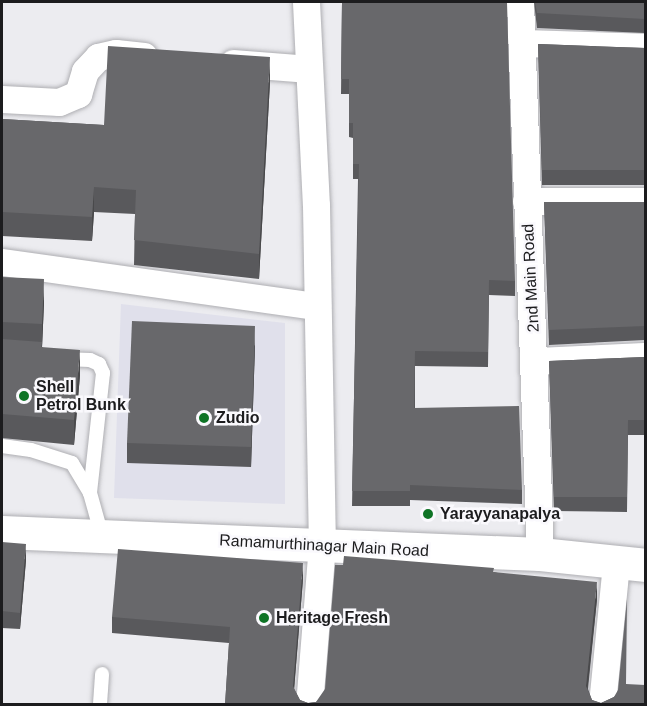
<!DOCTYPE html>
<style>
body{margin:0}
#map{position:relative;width:647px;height:706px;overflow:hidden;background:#ececf0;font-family:Helvetica,sans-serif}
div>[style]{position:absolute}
.built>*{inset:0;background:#e0e0eb}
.roads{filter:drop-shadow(0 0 2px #aeaeb2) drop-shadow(0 0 2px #aeaeb2)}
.lane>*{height:14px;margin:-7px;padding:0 7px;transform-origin:7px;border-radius:7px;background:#fff}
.street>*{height:27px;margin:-13.5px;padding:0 13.5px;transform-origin:13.5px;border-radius:13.5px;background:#fff}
.secondary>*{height:33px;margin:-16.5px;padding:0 16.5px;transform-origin:16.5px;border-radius:16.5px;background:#fff}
.wall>*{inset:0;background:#59595c}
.shaded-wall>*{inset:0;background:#49494b}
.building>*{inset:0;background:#68686b}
.dots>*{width:16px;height:16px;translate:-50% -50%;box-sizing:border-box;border:3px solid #faf9fd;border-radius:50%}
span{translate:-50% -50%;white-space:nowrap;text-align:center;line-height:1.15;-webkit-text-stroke:5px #faf9fd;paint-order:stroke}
.street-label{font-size:16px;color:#1c1c1e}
.poi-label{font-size:16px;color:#1c1c1e;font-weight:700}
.left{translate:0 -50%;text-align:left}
.frame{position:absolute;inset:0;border:3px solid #1c1c1e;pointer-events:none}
</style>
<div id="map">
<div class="built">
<i style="clip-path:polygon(121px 304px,285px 323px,285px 504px,114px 498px)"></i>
</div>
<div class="roads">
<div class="lane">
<i style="left:63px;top:359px;width:27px;rotate:2deg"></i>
<i style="left:90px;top:360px;width:10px;rotate:24deg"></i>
<i style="left:99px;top:364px;width:10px;rotate:66deg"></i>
<i style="left:103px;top:373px;width:121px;rotate:96.2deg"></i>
<i style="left:2px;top:446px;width:29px;rotate:8deg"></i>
<i style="left:31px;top:450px;width:43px;rotate:17.6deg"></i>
<i style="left:72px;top:463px;width:35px;rotate:59deg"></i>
<i style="left:90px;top:493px;width:45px;rotate:74.4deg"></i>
<i style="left:100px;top:704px;width:30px;rotate:-86deg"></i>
</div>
<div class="street">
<i style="left:306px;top:2px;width:203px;rotate:87.2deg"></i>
<i style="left:316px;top:205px;width:339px;rotate:89deg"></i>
<i style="left:322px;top:544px;width:161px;rotate:94.6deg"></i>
<i style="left:520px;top:2px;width:552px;rotate:87.92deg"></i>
<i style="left:522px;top:43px;width:124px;rotate:1.8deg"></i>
<i style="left:233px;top:63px;width:76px;rotate:4.5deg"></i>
<i style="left:2px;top:99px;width:57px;rotate:3deg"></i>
<i style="left:59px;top:102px;width:21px;rotate:-23deg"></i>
<i style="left:78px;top:94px;width:24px;rotate:-73deg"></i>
<i style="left:85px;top:71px;width:19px;rotate:-47deg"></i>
<i style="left:98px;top:57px;width:18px;rotate:-13deg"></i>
<i style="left:116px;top:53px;width:28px;rotate:6deg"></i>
<i style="left:526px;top:201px;width:120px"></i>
<i style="left:2px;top:262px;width:318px;rotate:8deg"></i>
<i style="left:535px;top:361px;width:111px;rotate:-2.6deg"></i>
<i style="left:602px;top:704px;width:142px;rotate:-84.3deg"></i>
</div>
<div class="secondary">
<i style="left:2px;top:532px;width:538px;rotate:2.34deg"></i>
<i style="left:540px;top:554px;width:107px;rotate:5.9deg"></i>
</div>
</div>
<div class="wall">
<i style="clip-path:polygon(342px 2px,515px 281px,515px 296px,489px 295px,488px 367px,415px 366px,415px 408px,522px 490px,522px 504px,410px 500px,410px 506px,352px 506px,358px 179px,353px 179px,353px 138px,349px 137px,349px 94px,341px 94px)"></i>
<i style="clip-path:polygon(534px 2px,645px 2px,645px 33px,537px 28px)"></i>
<i style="clip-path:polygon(538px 44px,645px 48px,645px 185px,542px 185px)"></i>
<i style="clip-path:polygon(270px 82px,259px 279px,134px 265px,135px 214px,94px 212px,92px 241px,2px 236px,2px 119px,104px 125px)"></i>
<i style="clip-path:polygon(544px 202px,645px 202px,645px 340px,549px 345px)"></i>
<i style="clip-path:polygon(2px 277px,44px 303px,42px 347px,80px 375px,74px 445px,2px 438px)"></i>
<i style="clip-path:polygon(255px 345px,251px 467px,127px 463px,127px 443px)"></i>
<i style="clip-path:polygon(645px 357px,645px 435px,628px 435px,627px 512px,554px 511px,549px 361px)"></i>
<i style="clip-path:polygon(2px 542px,26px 560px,20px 629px,2px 628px)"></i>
<i style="clip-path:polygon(494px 572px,597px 599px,588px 689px,592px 700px,601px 703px,614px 697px,626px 684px,645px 705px,225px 705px,229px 643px,112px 633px,112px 617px,303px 579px,294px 689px,300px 700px,308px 703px,316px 702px)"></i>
</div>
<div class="shaded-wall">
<i style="clip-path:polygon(270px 57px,270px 82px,259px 279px,259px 254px)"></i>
<i style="clip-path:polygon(94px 187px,94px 212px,92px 241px,92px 217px)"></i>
<i style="clip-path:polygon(44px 279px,44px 303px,42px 348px,42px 324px)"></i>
<i style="clip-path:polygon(255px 326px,255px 345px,251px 467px,251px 447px)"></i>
<i style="clip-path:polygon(80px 350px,80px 375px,74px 445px,74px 420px)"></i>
<i style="clip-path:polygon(26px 544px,26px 560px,20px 629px,20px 613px)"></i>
<i style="clip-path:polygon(303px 563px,303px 579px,293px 703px,293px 686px)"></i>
<i style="clip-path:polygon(597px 582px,597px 599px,586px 702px,586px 686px)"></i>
</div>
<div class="building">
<i style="clip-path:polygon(342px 2px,507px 2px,515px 281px,489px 280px,488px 352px,415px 351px,414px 408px,519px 406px,522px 490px,410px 485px,410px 491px,352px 491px,359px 164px,353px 164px,353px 123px,349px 123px,349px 79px,341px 79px)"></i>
<i style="clip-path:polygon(535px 2px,645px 2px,645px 19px,537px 13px)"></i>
<i style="clip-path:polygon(538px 44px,645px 48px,645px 170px,542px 170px)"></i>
<i style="clip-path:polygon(108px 46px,270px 57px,259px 254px,134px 240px,136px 190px,94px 187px,92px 217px,2px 212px,2px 119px,104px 125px)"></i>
<i style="clip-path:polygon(544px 202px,645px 202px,645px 326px,549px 330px)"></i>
<i style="clip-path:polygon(2px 277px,44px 279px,42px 324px,2px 322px)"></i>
<i style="clip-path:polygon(132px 321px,255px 326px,251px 447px,127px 443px)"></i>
<i style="clip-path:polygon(2px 339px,42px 342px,41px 347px,80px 350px,74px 420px,2px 414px)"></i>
<i style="clip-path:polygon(645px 357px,645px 420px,628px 420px,627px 497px,554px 497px,549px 361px)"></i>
<i style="clip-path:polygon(2px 542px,26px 544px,20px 613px,2px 611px)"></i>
<i style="clip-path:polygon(118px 549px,303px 563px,293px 686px,300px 700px,308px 703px,316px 702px,325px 689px,335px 565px,343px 565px,344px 556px,494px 568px,493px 572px,597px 582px,586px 686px,592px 700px,601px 703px,614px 697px,618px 690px,627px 599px,626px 684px,645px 685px,645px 705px,225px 705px,230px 627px,112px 617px)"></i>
</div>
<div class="dots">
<i style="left:24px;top:396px;background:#0f7426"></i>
<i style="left:204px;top:418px;background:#0f7426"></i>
<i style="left:428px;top:514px;background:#0f7426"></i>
<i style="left:264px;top:618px;background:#0f7426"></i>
</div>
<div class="street-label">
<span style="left:531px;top:278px;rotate:-93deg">2nd Main Road</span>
<span style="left:324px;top:546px;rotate:3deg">Ramamurthinagar Main Road</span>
</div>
<div class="poi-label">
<span class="left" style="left:36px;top:396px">Shell<br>Petrol Bunk</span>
<span class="left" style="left:216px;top:418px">Zudio</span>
<span class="left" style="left:440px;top:514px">Yarayyanapalya</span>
<span class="left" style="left:276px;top:618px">Heritage Fresh</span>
</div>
<div class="frame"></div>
</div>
